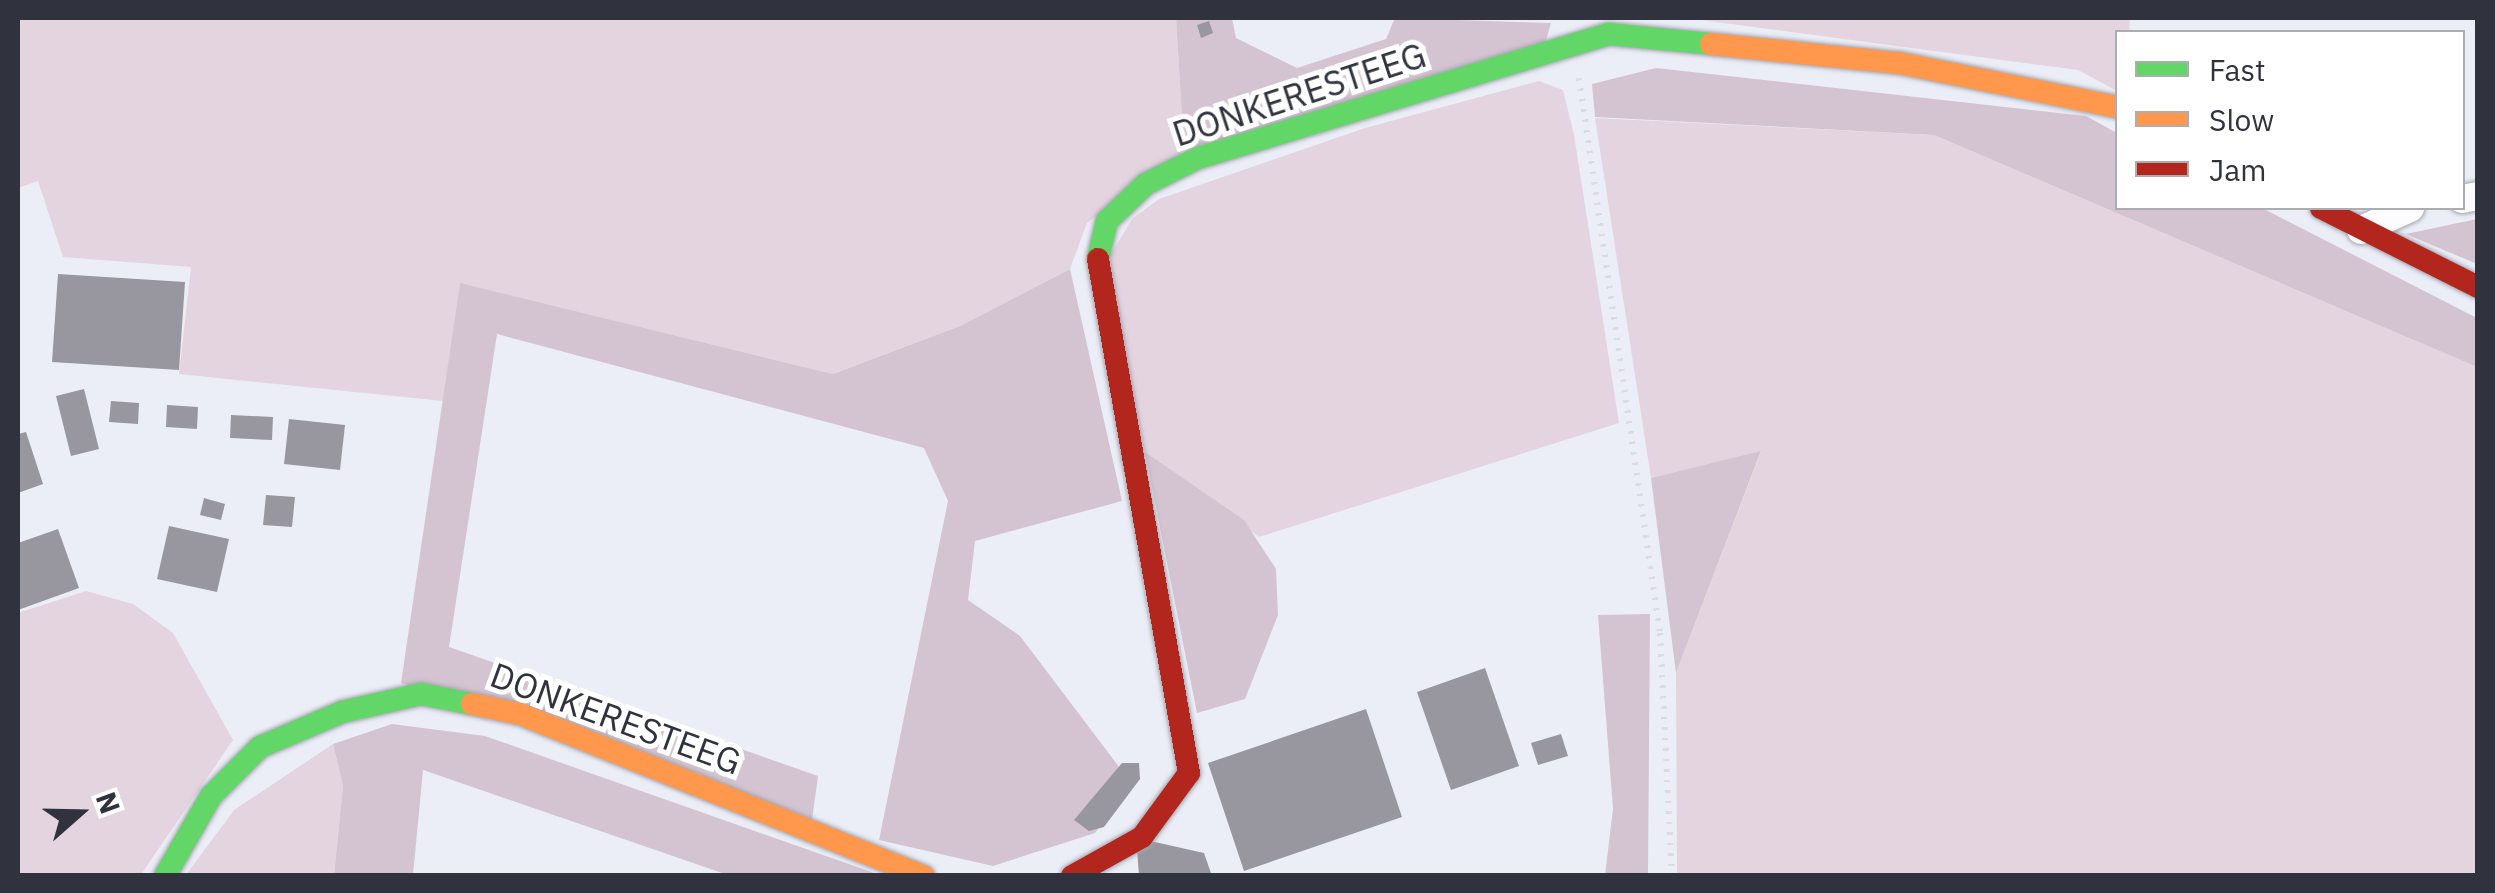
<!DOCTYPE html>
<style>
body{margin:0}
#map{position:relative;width:2495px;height:893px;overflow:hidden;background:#eceef7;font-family:"IBM Plex Sans",sans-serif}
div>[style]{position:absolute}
.green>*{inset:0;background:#e4d4e0}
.forest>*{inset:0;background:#d4c4d1}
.building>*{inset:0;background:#98979f}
.path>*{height:6px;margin-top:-3px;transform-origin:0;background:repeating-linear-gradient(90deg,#dbdcdf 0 2.5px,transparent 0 10.5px)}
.roads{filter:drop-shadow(0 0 2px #a3a5ae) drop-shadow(0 0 2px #a3a5ae)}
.street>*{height:28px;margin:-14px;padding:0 14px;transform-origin:14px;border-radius:14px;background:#fcfcfe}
.fast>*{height:22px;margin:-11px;padding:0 11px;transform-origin:11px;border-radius:11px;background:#63d668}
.slow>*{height:22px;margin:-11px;padding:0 11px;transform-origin:11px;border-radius:11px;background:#ff974d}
.jam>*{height:22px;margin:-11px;padding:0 11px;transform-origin:11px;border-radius:11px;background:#b3261e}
span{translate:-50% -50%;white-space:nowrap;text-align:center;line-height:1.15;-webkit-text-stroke:10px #fff;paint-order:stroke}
.street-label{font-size:35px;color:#30323d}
.frame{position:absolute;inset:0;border:20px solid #30323d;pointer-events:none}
.legend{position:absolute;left:2115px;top:30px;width:350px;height:180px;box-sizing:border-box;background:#fff;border:2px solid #acadb1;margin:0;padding:12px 18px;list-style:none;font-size:30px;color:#30323d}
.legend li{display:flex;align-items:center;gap:20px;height:50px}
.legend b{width:50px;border:2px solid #acadb1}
.north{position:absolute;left:30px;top:763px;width:100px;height:100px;-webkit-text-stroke:8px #fff;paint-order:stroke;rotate:70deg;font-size:28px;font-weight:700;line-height:40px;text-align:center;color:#30323d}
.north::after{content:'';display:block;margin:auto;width:35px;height:45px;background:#30323d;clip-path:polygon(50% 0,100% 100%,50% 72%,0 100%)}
</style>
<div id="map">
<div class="green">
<i style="clip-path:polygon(18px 18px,1176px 18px,1184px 150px,1087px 223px,1070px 269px,960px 326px,833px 374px,460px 284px,443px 401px,179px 374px,191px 267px,63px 257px,38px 181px,18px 188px)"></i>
<i style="clip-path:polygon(1686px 18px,2130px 18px,2129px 32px,2118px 32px,2117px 91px,2078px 70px)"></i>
<i style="clip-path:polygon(1539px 81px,1563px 90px,1574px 135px,1619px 423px,1259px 537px,1145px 452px,1104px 266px,1132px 219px,1159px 199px,1365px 128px)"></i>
<i style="clip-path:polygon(1595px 118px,1934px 135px,2477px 367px,2477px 875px,1677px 875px,1676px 673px,1761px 452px,1651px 478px)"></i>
<i style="clip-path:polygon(86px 591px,133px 604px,173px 633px,233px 740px,142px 873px,18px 875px,18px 613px)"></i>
<i style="clip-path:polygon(333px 744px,343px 786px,334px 875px,185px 876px,234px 810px)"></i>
</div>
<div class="forest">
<i style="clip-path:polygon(1176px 18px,1232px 18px,1236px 38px,1297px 68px,1386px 39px,1395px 18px,1551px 23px,1543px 51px,1184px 150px)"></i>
<i style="clip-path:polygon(1656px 68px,2086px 116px,2117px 133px,2118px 208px,2262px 208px,2477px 318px,2477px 367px,1934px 135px,1595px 117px,1592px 84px)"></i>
<i style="clip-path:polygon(2477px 219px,2477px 264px,2406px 234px)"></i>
<i style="clip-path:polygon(1070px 269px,1122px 501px,975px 541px,968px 600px,1020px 636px,1132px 784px,1095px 833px,993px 866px,879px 840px,948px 501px,924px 448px,497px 334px,449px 647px,818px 776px,812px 820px,401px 683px,460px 283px,833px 374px,960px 326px)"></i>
<i style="clip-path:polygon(1761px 451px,1676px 673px,1651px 478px)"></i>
<i style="clip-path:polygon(1145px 452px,1244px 520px,1276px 569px,1278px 615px,1245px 699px,1197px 713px)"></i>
<i style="clip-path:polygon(1650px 614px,1648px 875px,1605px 875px,1613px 809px,1598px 615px)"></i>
<i style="clip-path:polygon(392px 724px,485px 736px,880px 875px,728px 875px,423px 770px,413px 875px,334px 875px,343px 786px,333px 744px)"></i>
</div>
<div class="building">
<i style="clip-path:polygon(1209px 21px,1213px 33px,1201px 38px,1197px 25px)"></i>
<i style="clip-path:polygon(58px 274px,185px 282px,179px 370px,52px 362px)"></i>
<i style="clip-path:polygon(84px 389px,99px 449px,71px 456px,56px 396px)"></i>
<i style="clip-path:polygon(111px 401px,139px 403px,138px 424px,109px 422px)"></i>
<i style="clip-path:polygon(167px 405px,198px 407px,197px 429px,166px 427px)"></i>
<i style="clip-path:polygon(231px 415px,273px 417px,272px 440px,230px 438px)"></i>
<i style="clip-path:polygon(289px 419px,345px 425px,340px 470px,284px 464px)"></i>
<i style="clip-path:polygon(26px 432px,43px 484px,18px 493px,18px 434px)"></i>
<i style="clip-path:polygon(266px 495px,295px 497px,292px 527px,263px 525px)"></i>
<i style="clip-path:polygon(204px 498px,225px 504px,221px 520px,200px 515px)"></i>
<i style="clip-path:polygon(169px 526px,229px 539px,217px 592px,157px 579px)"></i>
<i style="clip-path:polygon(58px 529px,79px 588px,18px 610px,18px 543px)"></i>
<i style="clip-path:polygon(1485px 668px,1519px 766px,1451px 790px,1417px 692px)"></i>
<i style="clip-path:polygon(1366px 709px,1402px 817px,1244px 871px,1208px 763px)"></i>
<i style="clip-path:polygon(1561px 734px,1568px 756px,1538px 765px,1531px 743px)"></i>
<i style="clip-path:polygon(1122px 763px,1139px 763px,1140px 779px,1104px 827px,1089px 831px,1074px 820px)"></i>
<i style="clip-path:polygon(1146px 840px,1204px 853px,1212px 876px,1139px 876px,1137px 849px)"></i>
</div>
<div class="path">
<i style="left:1579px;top:78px;width:561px;rotate:81.7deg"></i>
<i style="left:1660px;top:633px;width:243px;rotate:87.2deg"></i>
</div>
<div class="roads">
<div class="street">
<i style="left:2462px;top:199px;width:16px;rotate:-11deg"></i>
<i style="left:2361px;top:230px;width:54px;rotate:-24.2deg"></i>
</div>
<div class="fast">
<i style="left:1098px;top:259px;width:39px;rotate:-77deg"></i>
<i style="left:1107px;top:221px;width:54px;rotate:-43.5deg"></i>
<i style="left:1146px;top:184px;width:58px;rotate:-26.6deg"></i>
<i style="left:1198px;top:158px;width:428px;rotate:-16.8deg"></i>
<i style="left:1608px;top:34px;width:103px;rotate:5.5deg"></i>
<i style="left:165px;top:876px;width:92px;rotate:-60.1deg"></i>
<i style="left:211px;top:796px;width:69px;rotate:-45deg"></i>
<i style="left:260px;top:747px;width:89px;rotate:-23.1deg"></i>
<i style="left:342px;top:712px;width:81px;rotate:-12.8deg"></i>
<i style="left:421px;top:694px;width:52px;rotate:11.1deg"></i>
</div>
<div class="slow">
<i style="left:1711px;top:44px;width:189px;rotate:5.8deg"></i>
<i style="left:1899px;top:63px;width:223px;rotate:11.4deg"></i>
<i style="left:472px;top:704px;width:49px;rotate:11.8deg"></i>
<i style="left:520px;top:714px;width:435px;rotate:21.9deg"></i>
</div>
<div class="jam">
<i style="left:2321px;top:208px;width:176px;rotate:26.7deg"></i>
<i style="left:1072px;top:876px;width:80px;rotate:-29.1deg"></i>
<i style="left:1142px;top:837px;width:79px;rotate:-53.7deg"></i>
<i style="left:1189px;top:773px;width:522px;rotate:-100.04deg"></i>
</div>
</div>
<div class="street-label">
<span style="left:1299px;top:94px;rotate:-18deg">DONKERESTEEG</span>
<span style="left:616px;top:718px;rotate:20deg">DONKERESTEEG</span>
</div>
<div class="frame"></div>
<ul class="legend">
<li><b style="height:12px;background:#63d668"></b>Fast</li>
<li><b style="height:12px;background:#ff974d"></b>Slow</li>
<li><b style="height:12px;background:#b3261e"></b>Jam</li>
</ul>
<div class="north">N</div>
</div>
